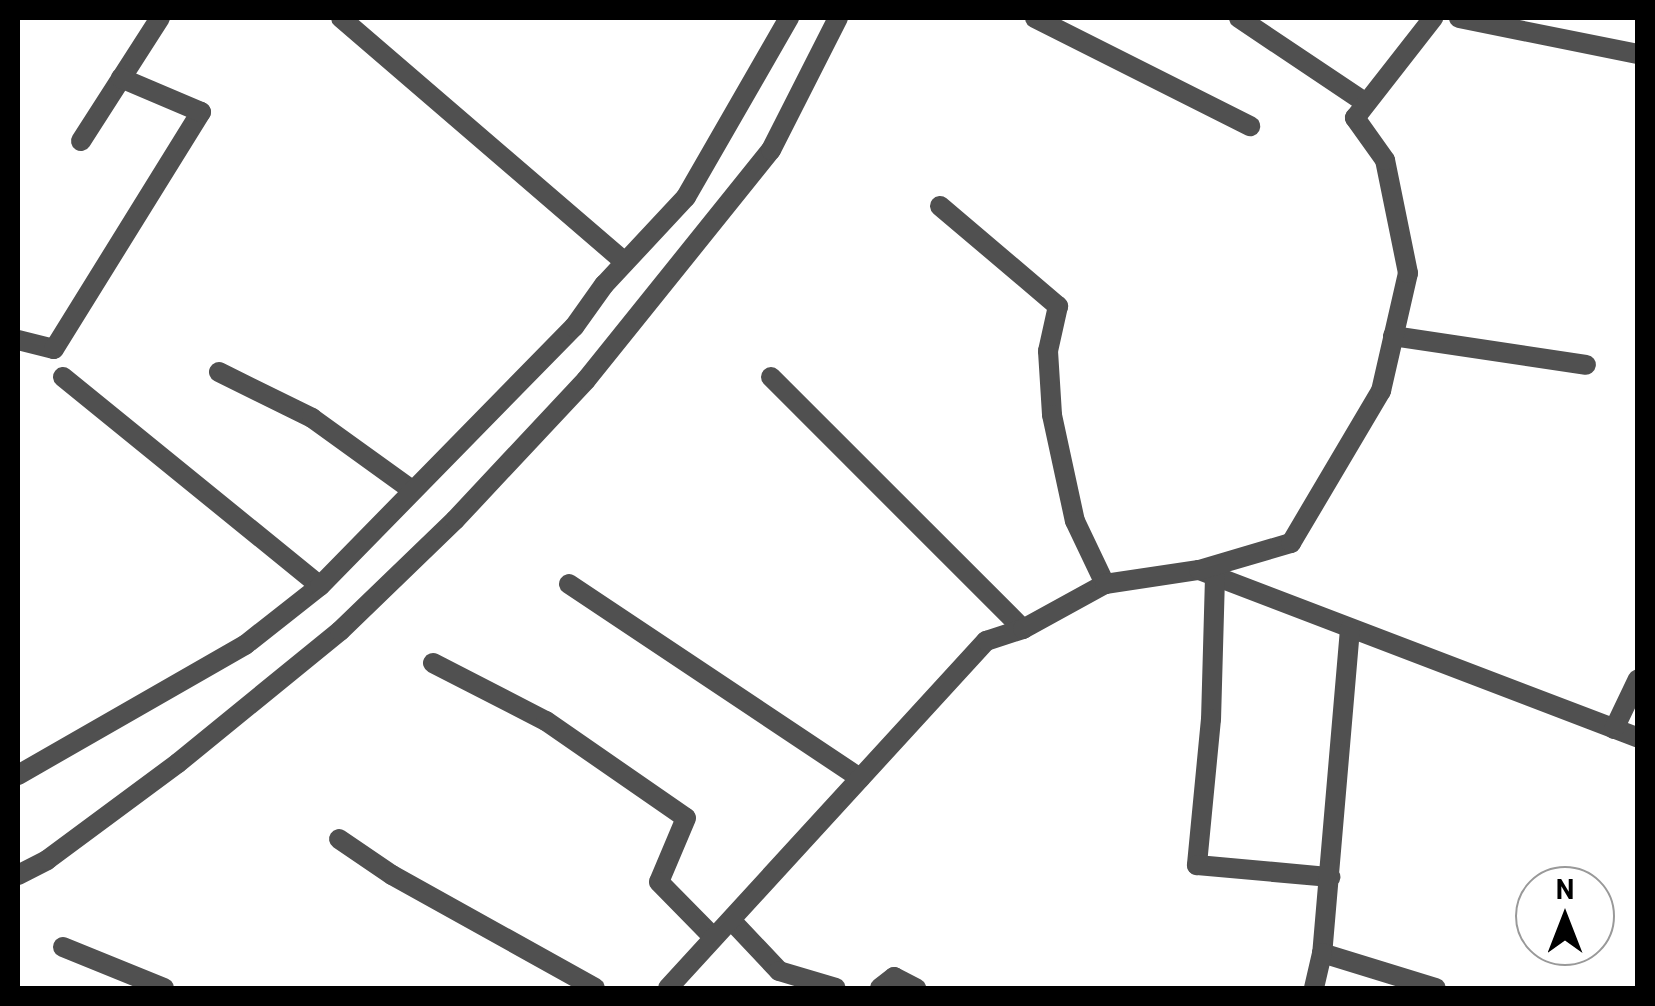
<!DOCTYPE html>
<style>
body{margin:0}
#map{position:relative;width:1655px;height:1006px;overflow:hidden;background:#fff;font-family:Barlow,sans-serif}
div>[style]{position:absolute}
.street>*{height:20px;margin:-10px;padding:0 10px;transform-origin:10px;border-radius:10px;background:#505050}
span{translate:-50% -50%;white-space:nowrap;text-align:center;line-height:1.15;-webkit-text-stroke:8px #fff;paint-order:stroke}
.frame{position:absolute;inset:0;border:20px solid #000;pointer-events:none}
.north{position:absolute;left:1515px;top:866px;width:100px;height:100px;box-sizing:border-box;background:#fff;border:2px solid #999;border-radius:50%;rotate:0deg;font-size:28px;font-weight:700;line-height:40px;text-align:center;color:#000}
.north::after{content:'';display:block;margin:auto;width:35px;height:45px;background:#000;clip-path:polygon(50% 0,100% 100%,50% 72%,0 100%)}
</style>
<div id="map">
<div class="street">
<i style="left:341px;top:18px;width:374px;rotate:40.7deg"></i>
<i style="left:1035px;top:18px;width:241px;rotate:26.7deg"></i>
<i style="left:1239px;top:18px;width:153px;rotate:33.8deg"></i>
<i style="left:1459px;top:18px;width:183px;rotate:11.4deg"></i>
<i style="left:81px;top:141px;width:146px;rotate:-57.3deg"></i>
<i style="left:940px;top:206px;width:155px;rotate:40.3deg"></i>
<i style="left:1058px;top:306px;width:46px;rotate:102.5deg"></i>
<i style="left:1048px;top:351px;width:64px;rotate:86.4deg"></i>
<i style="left:1052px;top:415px;width:108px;rotate:77.8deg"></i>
<i style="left:1075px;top:521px;width:70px;rotate:64.5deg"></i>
<i style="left:1393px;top:336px;width:195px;rotate:8.5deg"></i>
<i style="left:18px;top:340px;width:37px;rotate:14deg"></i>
<i style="left:54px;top:349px;width:279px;rotate:-58.2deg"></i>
<i style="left:201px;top:112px;width:87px;rotate:-157deg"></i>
<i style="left:219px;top:372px;width:104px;rotate:26.3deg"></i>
<i style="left:312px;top:418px;width:123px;rotate:35.8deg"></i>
<i style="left:63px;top:377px;width:331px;rotate:39.1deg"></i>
<i style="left:771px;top:377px;width:356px;rotate:45deg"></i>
<i style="left:1199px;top:570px;width:470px;rotate:20.9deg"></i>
<i style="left:1215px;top:577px;width:142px;rotate:91.6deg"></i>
<i style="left:1211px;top:719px;width:147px;rotate:95.5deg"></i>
<i style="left:1197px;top:865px;width:134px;rotate:5.2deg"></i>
<i style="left:569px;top:584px;width:350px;rotate:33.7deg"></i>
<i style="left:1350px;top:629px;width:325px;rotate:94.9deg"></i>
<i style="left:1322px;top:953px;width:119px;rotate:17.1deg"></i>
<i style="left:433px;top:663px;width:127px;rotate:27.2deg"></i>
<i style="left:546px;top:721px;width:170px;rotate:34.7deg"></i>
<i style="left:686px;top:818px;width:69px;rotate:112.9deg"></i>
<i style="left:659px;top:882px;width:78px;rotate:45.5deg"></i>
<i style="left:1614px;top:729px;width:55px;rotate:-64.4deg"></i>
<i style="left:18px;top:775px;width:262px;rotate:-29.8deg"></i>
<i style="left:245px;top:645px;width:95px;rotate:-38.2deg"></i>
<i style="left:320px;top:586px;width:363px;rotate:-45.6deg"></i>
<i style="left:574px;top:327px;width:52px;rotate:-54.5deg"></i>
<i style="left:604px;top:285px;width:120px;rotate:-47deg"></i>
<i style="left:686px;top:197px;width:207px;rotate:-60.1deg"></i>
<i style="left:339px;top:839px;width:64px;rotate:34.2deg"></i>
<i style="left:392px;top:875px;width:232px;rotate:29.1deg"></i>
<i style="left:18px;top:875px;width:33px;rotate:-27deg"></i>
<i style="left:47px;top:860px;width:163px;rotate:-36.5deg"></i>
<i style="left:178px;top:763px;width:209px;rotate:-39.2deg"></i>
<i style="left:340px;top:631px;width:160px;rotate:-44deg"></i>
<i style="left:455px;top:520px;width:192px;rotate:-46.9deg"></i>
<i style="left:586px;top:380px;width:295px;rotate:-51.2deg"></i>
<i style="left:771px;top:150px;width:148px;rotate:-63.1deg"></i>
<i style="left:731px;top:920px;width:70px;rotate:46.7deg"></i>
<i style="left:779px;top:971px;width:59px;rotate:16.6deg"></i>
<i style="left:63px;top:947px;width:109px;rotate:22.1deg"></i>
<i style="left:668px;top:988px;width:471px;rotate:-47.5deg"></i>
<i style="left:986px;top:641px;width:39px;rotate:-18deg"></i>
<i style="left:1023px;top:629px;width:94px;rotate:-28.8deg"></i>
<i style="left:1105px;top:584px;width:95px;rotate:-8.5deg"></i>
<i style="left:1199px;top:570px;width:96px;rotate:-16.4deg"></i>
<i style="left:1291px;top:543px;width:177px;rotate:-59.4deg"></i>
<i style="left:1381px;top:391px;width:121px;rotate:-77.1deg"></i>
<i style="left:1408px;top:273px;width:115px;rotate:-101.5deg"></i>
<i style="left:1385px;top:160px;width:52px;rotate:-125.5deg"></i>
<i style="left:1355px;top:118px;width:127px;rotate:-52deg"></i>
<i style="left:880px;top:988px;width:18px;rotate:-38deg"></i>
<i style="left:894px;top:977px;width:25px;rotate:27deg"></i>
<i style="left:1314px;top:988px;width:36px;rotate:-77deg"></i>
</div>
<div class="frame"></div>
<div class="north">N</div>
</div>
